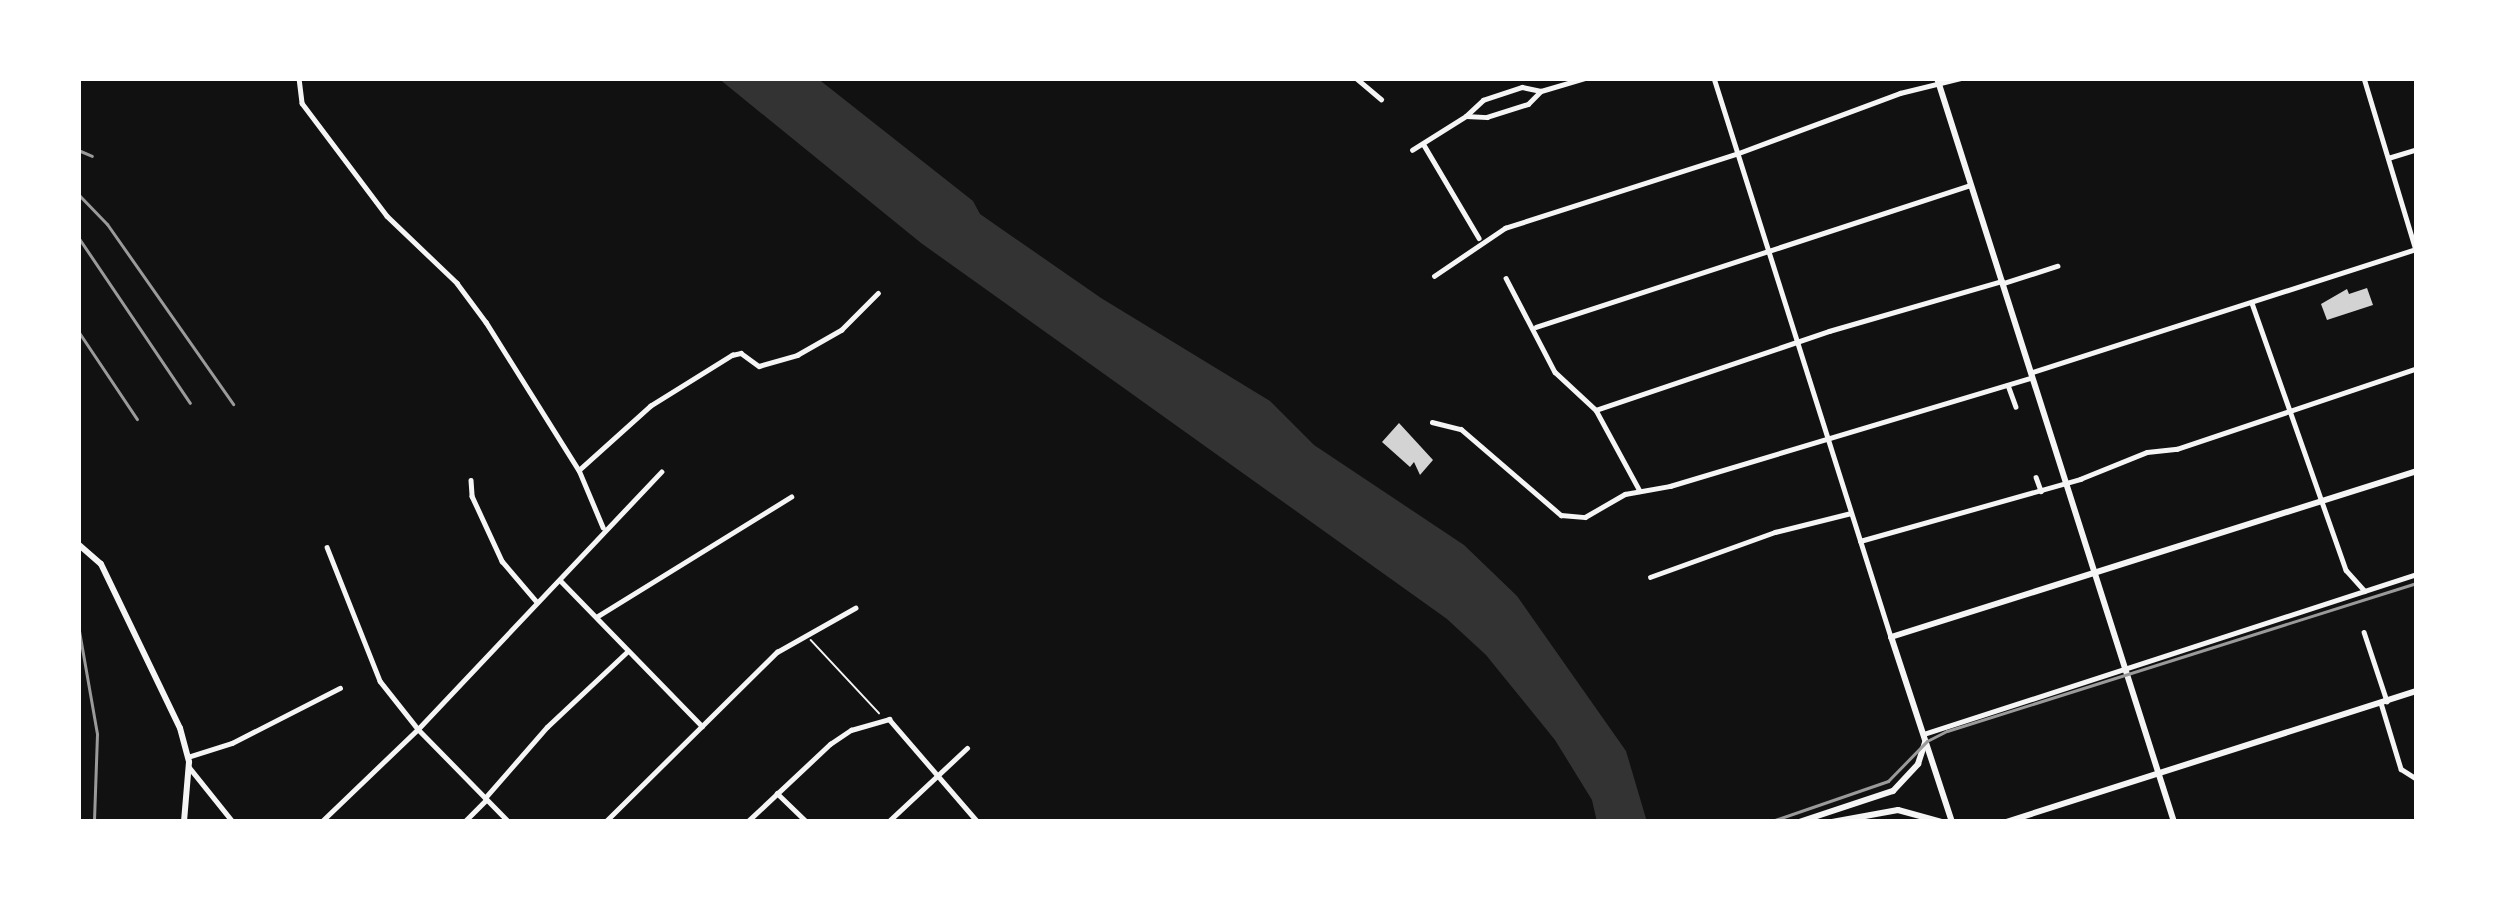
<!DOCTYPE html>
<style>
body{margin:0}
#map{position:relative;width:2495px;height:900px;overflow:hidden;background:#111;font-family:Inter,sans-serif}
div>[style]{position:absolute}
.water>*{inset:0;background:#333}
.building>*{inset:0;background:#d3d3d3}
.path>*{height:1.5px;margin:-0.75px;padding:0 0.75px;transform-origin:0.75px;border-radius:0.75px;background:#f5f5f5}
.minor>*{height:4.5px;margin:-2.25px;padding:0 2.25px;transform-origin:2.25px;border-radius:2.25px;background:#f5f5f5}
.tertiary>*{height:4.5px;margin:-2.25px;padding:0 2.25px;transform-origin:2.25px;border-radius:2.25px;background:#f5f5f5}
.secondary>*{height:6px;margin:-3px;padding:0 3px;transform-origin:3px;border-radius:3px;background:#f5f5f5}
.tram>*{height:3px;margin:-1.5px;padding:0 1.5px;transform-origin:1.5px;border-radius:1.5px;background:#9a9a9a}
.rail>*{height:3px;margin:-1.5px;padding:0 1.5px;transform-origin:1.5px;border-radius:1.5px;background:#9a9a9a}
span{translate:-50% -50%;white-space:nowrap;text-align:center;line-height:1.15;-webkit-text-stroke:9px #fff;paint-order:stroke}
.frame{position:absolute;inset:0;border:81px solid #fff;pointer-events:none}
</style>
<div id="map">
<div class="water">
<i style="clip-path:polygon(718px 78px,817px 78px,973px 201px,980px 214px,1101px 298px,1270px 401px,1314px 445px,1464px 545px,1517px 596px,1626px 751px,1647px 822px,1597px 822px,1592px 800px,1555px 740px,1486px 655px,1447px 619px,921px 243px)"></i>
</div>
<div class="building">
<i style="clip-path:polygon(2367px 288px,2373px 305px,2327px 320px,2321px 304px,2347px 289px,2349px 294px)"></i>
<i style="clip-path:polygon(1399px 423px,1433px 460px,1420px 475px,1414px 462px,1410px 467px,1382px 442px)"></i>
</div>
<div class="path">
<i style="left:811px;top:640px;width:100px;rotate:47deg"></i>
</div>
<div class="minor">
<i style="left:299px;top:78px;width:25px;rotate:83deg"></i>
<i style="left:302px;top:103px;width:141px;rotate:53deg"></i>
<i style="left:387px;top:216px;width:97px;rotate:43.7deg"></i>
<i style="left:457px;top:283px;width:49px;rotate:53.4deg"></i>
<i style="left:486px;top:322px;width:175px;rotate:57.9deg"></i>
<i style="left:579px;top:470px;width:62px;rotate:67.2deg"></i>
<i style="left:1356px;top:78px;width:33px;rotate:40deg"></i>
<i style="left:2364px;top:78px;width:180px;rotate:73.2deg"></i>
<i style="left:1466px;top:116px;width:23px;rotate:-43deg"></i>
<i style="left:1483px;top:100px;width:41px;rotate:-18.4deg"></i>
<i style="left:1522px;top:87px;width:19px;rotate:12deg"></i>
<i style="left:1424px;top:145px;width:108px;rotate:59.4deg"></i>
<i style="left:1412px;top:150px;width:64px;rotate:-32.2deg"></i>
<i style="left:1466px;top:116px;width:21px;rotate:3deg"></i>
<i style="left:1487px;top:117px;width:43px;rotate:-17.6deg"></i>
<i style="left:1528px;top:104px;width:18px;rotate:-45deg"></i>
<i style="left:1541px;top:91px;width:46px;rotate:-16.5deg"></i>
<i style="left:2388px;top:158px;width:30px;rotate:-17deg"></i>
<i style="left:1434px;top:276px;width:86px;rotate:-34.1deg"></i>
<i style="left:1505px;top:228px;width:243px;rotate:-17.8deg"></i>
<i style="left:1736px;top:154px;width:175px;rotate:-20.4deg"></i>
<i style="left:1900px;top:93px;width:63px;rotate:-13.8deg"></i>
<i style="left:1506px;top:278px;width:106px;rotate:62.5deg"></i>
<i style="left:1555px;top:372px;width:56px;rotate:42.8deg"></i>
<i style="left:1596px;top:410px;width:92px;rotate:61.5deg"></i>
<i style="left:2004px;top:283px;width:56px;rotate:-17.8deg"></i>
<i style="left:2252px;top:303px;width:283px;rotate:70.6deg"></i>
<i style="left:2346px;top:570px;width:28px;rotate:48deg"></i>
<i style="left:1536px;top:327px;width:457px;rotate:-18.1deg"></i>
<i style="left:2033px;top:372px;width:403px;rotate:-17.8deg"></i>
<i style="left:2008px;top:385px;width:23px;rotate:70deg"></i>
<i style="left:1596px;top:410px;width:246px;rotate:-18.7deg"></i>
<i style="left:1829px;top:331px;width:180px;rotate:-16.1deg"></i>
<i style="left:1432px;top:422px;width:30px;rotate:14deg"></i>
<i style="left:1461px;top:429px;width:132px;rotate:40.7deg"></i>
<i style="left:1561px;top:515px;width:24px;rotate:5deg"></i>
<i style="left:1585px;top:517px;width:46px;rotate:-29.9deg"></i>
<i style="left:1625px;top:494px;width:46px;rotate:-10.1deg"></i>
<i style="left:1670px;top:486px;width:376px;rotate:-16.7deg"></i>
<i style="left:579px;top:470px;width:96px;rotate:-42deg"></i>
<i style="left:650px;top:406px;width:97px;rotate:-31.9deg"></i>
<i style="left:732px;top:355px;width:9px;rotate:-13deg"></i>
<i style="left:741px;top:353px;width:22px;rotate:36deg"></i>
<i style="left:759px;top:366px;width:40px;rotate:-16deg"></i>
<i style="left:797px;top:355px;width:51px;rotate:-29.6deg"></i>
<i style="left:841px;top:330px;width:52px;rotate:-45deg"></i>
<i style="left:2036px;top:477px;width:15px;rotate:70deg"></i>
<i style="left:471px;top:480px;width:16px;rotate:86deg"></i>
<i style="left:472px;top:496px;width:72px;rotate:65.2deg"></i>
<i style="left:502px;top:561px;width:54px;rotate:49.5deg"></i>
<i style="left:1860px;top:541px;width:229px;rotate:-15.7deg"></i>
<i style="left:2080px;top:479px;width:72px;rotate:-21.9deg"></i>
<i style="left:2147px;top:452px;width:30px;rotate:-6deg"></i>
<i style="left:2177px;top:449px;width:253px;rotate:-18.6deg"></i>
<i style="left:327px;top:547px;width:144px;rotate:68.4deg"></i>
<i style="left:380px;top:681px;width:61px;rotate:51.6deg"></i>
<i style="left:418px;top:729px;width:130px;rotate:45.6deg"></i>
<i style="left:1650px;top:577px;width:133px;rotate:-19.8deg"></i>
<i style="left:1775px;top:532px;width:78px;rotate:-14deg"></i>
<i style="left:560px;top:580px;width:204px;rotate:45.8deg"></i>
<i style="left:598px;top:616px;width:227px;rotate:-31.7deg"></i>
<i style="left:2364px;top:632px;width:73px;rotate:71.6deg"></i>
<i style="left:2381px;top:703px;width:69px;rotate:73.1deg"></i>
<i style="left:2401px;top:769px;width:19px;rotate:32deg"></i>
<i style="left:1924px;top:734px;width:518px;rotate:-17.98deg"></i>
<i style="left:188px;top:757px;width:46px;rotate:-17.7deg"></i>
<i style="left:232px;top:743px;width:121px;rotate:-27deg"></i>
<i style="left:189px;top:767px;width:70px;rotate:51.3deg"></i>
<i style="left:777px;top:793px;width:42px;rotate:44deg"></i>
<i style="left:485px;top:798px;width:94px;rotate:-48.9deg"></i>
<i style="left:547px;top:727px;width:110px;rotate:-43.2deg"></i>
<i style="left:321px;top:822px;width:134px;rotate:-43.8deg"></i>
<i style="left:418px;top:729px;width:354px;rotate:-46.6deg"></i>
<i style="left:464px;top:822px;width:30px;rotate:-45deg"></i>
<i style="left:605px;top:822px;width:242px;rotate:-44.7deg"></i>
<i style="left:777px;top:652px;width:90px;rotate:-29.4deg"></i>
<i style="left:747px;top:822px;width:114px;rotate:-43.2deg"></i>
<i style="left:830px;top:744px;width:25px;rotate:-34deg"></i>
<i style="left:851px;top:730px;width:40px;rotate:-16deg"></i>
<i style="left:889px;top:719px;width:136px;rotate:49.2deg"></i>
<i style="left:888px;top:822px;width:108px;rotate:-43.1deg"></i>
</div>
<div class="tertiary">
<i style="left:1714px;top:78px;width:586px;rotate:72.43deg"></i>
</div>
<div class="secondary">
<i style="left:1937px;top:78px;width:781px;rotate:72.33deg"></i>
<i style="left:78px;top:544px;width:30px;rotate:41deg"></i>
<i style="left:101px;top:564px;width:182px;rotate:64.3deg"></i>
<i style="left:180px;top:728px;width:35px;rotate:75deg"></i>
<i style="left:189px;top:762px;width:60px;rotate:94.8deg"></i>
<i style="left:1799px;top:822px;width:99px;rotate:-18.3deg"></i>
<i style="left:1893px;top:791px;width:37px;rotate:-47deg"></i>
<i style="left:1918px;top:764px;width:23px;rotate:-72deg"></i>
<i style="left:1832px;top:822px;width:67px;rotate:-10.3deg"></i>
<i style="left:1898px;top:810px;width:46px;rotate:15.3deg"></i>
<i style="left:1952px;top:822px;width:195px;rotate:-108.2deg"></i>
<i style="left:1891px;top:637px;width:552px;rotate:-17.52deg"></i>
<i style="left:2006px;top:822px;width:431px;rotate:-17.7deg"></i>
</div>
<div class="tram">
<i style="left:1769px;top:822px;width:126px;rotate:-19deg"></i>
<i style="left:1888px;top:781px;width:56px;rotate:-45.7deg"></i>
<i style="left:1927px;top:741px;width:22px;rotate:-27deg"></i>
<i style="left:1947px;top:731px;width:493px;rotate:-17.5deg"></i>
</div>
<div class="rail">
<i style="left:78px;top:150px;width:15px;rotate:23deg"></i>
<i style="left:78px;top:194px;width:42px;rotate:46deg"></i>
<i style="left:107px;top:224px;width:220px;rotate:55deg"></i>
<i style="left:78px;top:237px;width:200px;rotate:56deg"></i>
<i style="left:78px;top:331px;width:106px;rotate:56.2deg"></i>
<i style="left:78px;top:625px;width:111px;rotate:80.1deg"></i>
<i style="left:97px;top:734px;width:88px;rotate:92deg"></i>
</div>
<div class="frame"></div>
</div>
